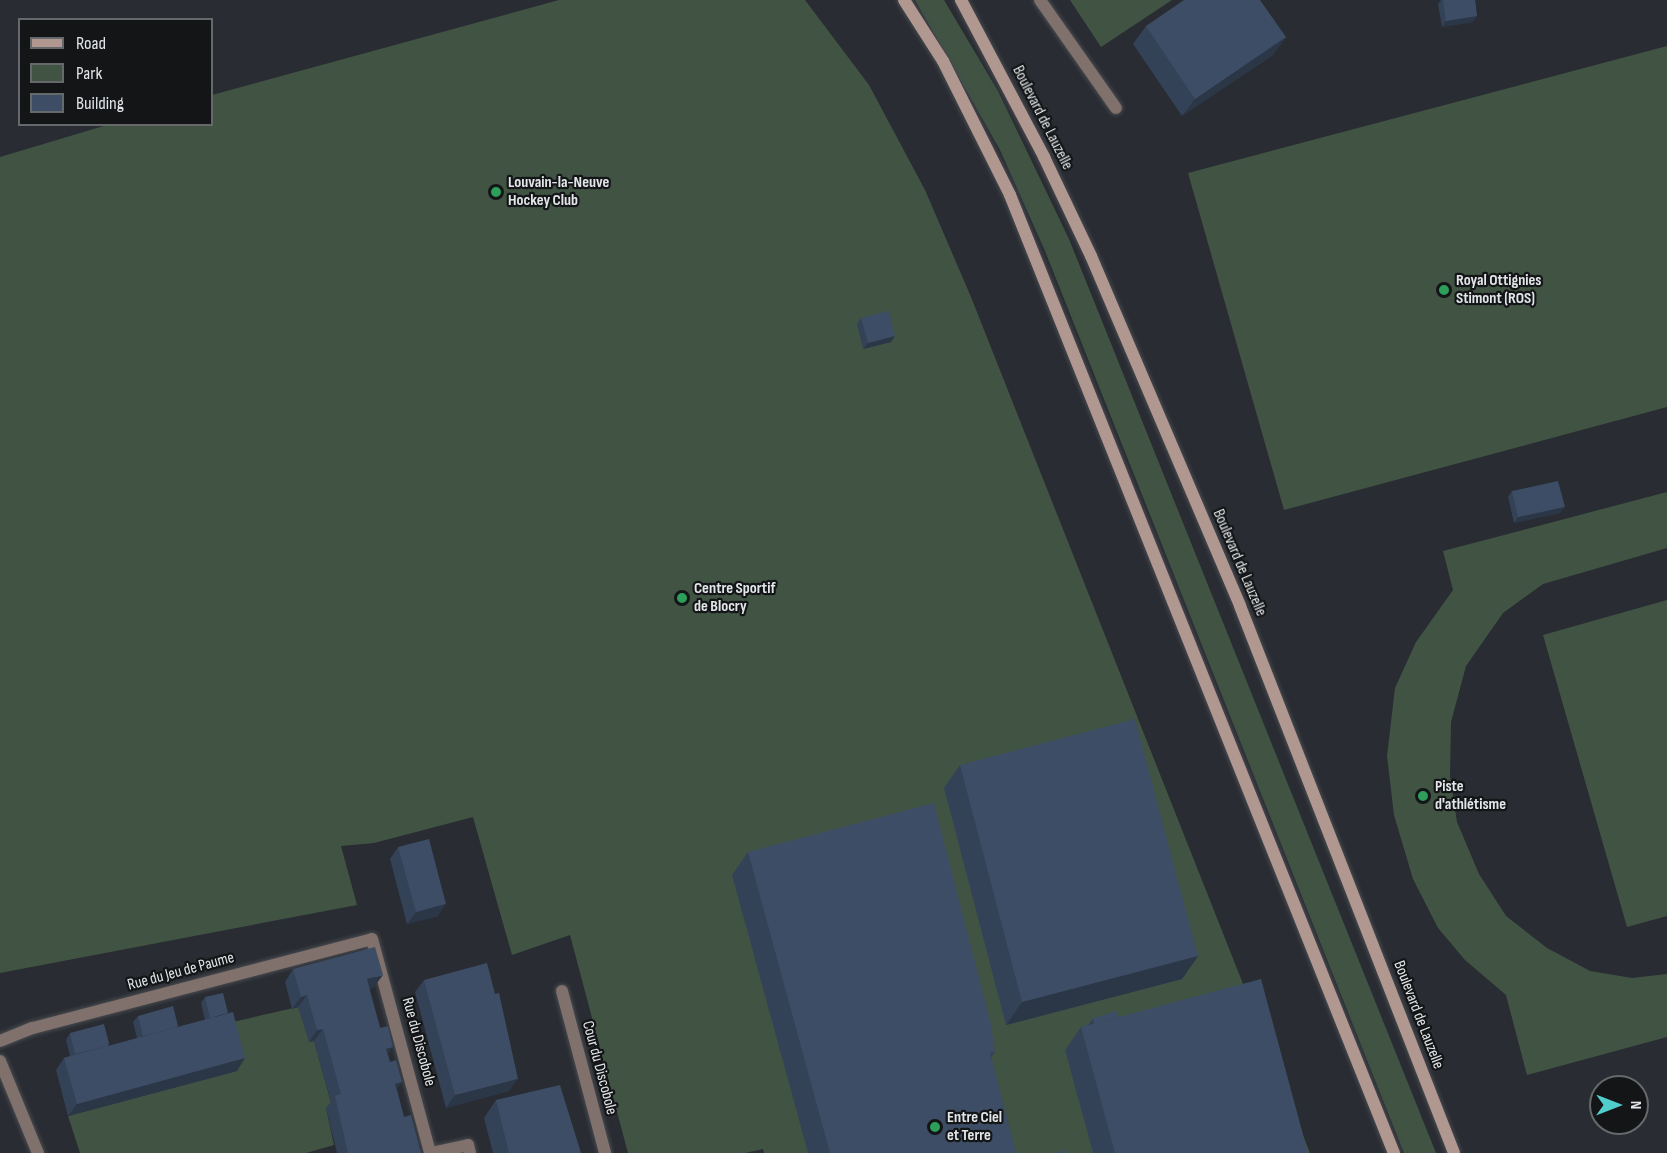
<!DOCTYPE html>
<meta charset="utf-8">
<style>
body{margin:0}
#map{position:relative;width:1667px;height:1153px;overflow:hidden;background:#292c32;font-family:"Sofia Sans Condensed",sans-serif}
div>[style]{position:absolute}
.green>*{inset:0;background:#415444}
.roads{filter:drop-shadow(0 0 2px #474a4f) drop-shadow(0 0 2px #474a4f)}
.street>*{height:12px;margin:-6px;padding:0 6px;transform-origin:6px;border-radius:6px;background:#80716c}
.secondary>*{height:12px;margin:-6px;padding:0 6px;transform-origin:6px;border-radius:6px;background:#b09890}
.wall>*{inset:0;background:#344257}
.shaded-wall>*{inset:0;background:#2b3647}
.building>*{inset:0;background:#3d4d65}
.dots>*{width:16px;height:16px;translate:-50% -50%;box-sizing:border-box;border:3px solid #131517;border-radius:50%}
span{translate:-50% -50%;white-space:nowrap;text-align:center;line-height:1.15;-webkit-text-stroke:4.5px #131517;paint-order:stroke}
.street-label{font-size:16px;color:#e3e6e9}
.poi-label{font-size:16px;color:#e3e6e9;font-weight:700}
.left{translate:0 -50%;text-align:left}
.legend{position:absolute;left:18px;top:18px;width:195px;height:108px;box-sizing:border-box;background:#131517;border:2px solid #66696b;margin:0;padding:8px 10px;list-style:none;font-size:18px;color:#e3e6e9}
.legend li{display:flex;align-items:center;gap:12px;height:30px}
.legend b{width:30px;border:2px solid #66696b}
.north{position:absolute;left:1589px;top:1075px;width:60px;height:60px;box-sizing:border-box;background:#131517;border:2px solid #66696b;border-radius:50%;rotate:90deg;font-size:16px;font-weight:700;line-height:24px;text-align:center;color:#e3e6e9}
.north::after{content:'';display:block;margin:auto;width:21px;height:27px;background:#52cdcd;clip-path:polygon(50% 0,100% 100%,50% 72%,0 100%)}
</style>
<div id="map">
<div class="green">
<i style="clip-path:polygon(559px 0,805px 0,869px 85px,925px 190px,971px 297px,1310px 1153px,764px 1153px,763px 1149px,745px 1153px,628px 1153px,570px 935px,512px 955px,473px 817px,374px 843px,341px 846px,357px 905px,0 973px,0 157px,107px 125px,212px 124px,212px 95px)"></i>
<i style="clip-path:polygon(915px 0,944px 0,998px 91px,1069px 239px,1436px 1153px,1404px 1153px,1045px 251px,1000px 150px)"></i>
<i style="clip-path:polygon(1070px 0,1172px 0,1101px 47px)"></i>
<i style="clip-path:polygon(1667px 46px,1667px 407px,1284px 510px,1188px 173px)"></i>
<i style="clip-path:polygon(1667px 492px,1667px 548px,1543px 584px,1503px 613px,1466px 666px,1451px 722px,1450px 776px,1457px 822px,1479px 874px,1506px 916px,1547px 948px,1590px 971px,1632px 978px,1667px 974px,1667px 1037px,1527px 1075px,1506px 995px,1465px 960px,1438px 928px,1413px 879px,1394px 815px,1387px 756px,1395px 688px,1416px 642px,1453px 590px,1443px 551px)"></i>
<i style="clip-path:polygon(1667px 600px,1667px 916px,1627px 927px,1543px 635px)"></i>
<i style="clip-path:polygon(298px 1007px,314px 1041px,332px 1106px,326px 1108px,334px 1145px,306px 1153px,80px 1153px,68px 1116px,236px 1071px,224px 1024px)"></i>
</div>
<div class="roads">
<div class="street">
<i style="left:1040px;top:0;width:132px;rotate:54.9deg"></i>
<i style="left:562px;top:991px;width:168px;rotate:75.1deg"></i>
<i style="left:0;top:1041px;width:35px;rotate:-22deg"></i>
<i style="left:33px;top:1028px;width:350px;rotate:-14.7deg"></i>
<i style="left:372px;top:939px;width:222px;rotate:74.8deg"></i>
<i style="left:0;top:1061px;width:100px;rotate:67.6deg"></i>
<i style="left:431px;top:1153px;width:38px;rotate:-12deg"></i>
<i style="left:468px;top:1145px;width:8px;rotate:76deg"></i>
</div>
<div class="secondary">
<i style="left:904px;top:0;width:72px;rotate:57.4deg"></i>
<i style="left:943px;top:61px;width:150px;rotate:63.4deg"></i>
<i style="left:1010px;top:195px;width:1032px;rotate:68.16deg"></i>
<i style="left:961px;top:0;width:178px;rotate:62.1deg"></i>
<i style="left:1044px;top:157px;width:110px;rotate:64.6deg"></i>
<i style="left:1091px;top:256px;width:380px;rotate:66.9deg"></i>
<i style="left:1240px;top:606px;width:587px;rotate:68.63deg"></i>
</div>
</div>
<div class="wall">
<i style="clip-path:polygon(1441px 0,1475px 0,1477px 16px,1473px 22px,1442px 27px,1438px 4px)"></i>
<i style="clip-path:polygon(1146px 26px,1286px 37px,1273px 55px,1182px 116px,1133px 44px)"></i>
<i style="clip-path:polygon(861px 318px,891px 342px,863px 349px,857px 324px)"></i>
<i style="clip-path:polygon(1512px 491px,1560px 513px,1514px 523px,1508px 497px)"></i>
<i style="clip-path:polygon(960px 765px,1198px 956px,1182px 979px,1006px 1025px,944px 788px)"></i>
<i style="clip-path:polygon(398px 847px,438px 916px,407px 924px,390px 859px)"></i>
<i style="clip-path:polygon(748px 852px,995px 1052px,991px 1058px,1016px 1153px,808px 1153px,732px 875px)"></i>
<i style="clip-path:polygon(293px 969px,374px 987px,369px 989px,388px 1054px,404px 1117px,421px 1153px,337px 1153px,326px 1108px,331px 1102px,314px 1041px,309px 1042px,298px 1007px,292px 1009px,285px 982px)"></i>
<i style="clip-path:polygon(424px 980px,509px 1091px,446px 1108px,415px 992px)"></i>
<i style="clip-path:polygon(205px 997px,237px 1071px,68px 1116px,56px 1070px,64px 1058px,70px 1056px,66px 1040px,70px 1033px,108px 1046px,137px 1038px,133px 1022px,138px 1016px,177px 1027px,205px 1020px,201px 1003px)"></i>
<i style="clip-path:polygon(1118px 1017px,1308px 1153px,1093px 1153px,1065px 1050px,1081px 1027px,1088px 1025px,1093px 1018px)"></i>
<i style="clip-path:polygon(496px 1100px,581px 1153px,493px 1153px,484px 1118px)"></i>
</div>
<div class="shaded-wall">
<i style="clip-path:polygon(1477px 16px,1473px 22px,1442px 27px,1446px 21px)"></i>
<i style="clip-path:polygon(1286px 37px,1273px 55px,1182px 116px,1195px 99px)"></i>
<i style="clip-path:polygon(895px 336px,891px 342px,863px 349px,868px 343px)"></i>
<i style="clip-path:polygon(1565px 507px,1560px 513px,1514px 523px,1518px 517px)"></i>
<i style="clip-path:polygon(446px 904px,438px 916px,407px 924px,416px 912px)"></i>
<i style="clip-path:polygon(1198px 956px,1182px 979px,1006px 1025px,1022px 1002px)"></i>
<i style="clip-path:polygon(383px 975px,374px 987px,358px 992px,367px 979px)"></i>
<i style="clip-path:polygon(307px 995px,298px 1007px,292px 1009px,301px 997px)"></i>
<i style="clip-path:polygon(323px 1029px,314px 1041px,309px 1042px,317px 1030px)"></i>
<i style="clip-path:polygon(393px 1047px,384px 1060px,386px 1049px)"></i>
<i style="clip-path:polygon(245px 1058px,237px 1071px,68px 1116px,77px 1104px)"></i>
<i style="clip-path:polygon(518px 1079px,509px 1091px,446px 1108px,455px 1095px)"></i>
<i style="clip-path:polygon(402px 1082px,393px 1094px,395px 1084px)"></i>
</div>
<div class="building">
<i style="clip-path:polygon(1184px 0,1260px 0,1286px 37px,1195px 99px,1146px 26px)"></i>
<i style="clip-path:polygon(1443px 0,1475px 0,1477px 16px,1446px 21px)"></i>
<i style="clip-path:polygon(889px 311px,895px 336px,868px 343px,861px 318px)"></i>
<i style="clip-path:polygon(1558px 481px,1565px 507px,1518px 517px,1512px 491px)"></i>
<i style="clip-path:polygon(1135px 719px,1198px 956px,1022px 1002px,960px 765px)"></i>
<i style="clip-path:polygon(934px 803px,991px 1024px,995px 1052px,990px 1053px,1016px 1153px,830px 1153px,748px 852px)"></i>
<i style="clip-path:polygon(429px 839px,446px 904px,416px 912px,398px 847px)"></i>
<i style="clip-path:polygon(375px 947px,383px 975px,367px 979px,380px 1028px,388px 1026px,393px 1047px,386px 1049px,390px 1062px,396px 1060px,402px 1082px,395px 1084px,404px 1117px,411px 1115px,421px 1153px,348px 1153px,335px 1096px,341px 1094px,323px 1029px,317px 1030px,307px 995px,301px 997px,293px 969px)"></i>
<i style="clip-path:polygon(487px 963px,495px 994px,499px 993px,518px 1079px,455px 1095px,424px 980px)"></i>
<i style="clip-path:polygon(1261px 979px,1308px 1153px,1115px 1153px,1081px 1027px)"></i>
<i style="clip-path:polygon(223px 993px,228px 1013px,210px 1018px,205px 997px)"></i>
<i style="clip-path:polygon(173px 1006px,178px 1026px,177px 1027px,143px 1036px,138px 1016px)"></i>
<i style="clip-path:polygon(1117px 1011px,1118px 1017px,1094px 1024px,1093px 1018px)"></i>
<i style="clip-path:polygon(233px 1012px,245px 1058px,77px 1104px,64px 1058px)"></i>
<i style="clip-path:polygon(104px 1024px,109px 1043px,108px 1046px,75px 1054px,70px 1033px)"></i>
<i style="clip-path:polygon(560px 1085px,581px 1153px,509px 1153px,496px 1100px)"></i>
<i style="clip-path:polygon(1065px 1150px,1066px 1153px,1053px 1153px)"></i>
</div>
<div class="dots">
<i style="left:496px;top:192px;background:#2e9e5b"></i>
<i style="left:1444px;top:290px;background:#2e9e5b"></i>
<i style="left:682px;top:598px;background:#2e9e5b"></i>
<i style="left:1423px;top:796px;background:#2e9e5b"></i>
<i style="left:935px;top:1127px;background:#2e9e5b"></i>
</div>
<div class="street-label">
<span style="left:1042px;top:118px;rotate:63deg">Boulevard de Lauzelle</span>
<span style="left:1239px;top:563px;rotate:67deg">Boulevard de Lauzelle</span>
<span style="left:181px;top:972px;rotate:-15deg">Rue du Jeu de Paume</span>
<span style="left:1418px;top:1015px;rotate:69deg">Boulevard de Lauzelle</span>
<span style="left:418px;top:1042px;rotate:75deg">Rue du Discobole</span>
<span style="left:599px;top:1068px;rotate:75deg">Cour du Discobole</span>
</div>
<div class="poi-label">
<span class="left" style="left:508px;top:192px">Louvain-la-Neuve<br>Hockey Club</span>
<span class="left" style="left:1456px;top:290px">Royal Ottignies<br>Stimont (ROS)</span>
<span class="left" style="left:694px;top:598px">Centre Sportif<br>de Blocry</span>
<span class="left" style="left:1435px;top:796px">Piste<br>d'athlétisme</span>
<span class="left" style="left:947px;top:1127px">Entre Ciel<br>et Terre</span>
</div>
<ul class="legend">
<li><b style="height:8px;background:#b09890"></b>Road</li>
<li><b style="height:16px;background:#415444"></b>Park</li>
<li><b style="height:16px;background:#3d4d65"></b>Building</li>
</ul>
<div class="north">N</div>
</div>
